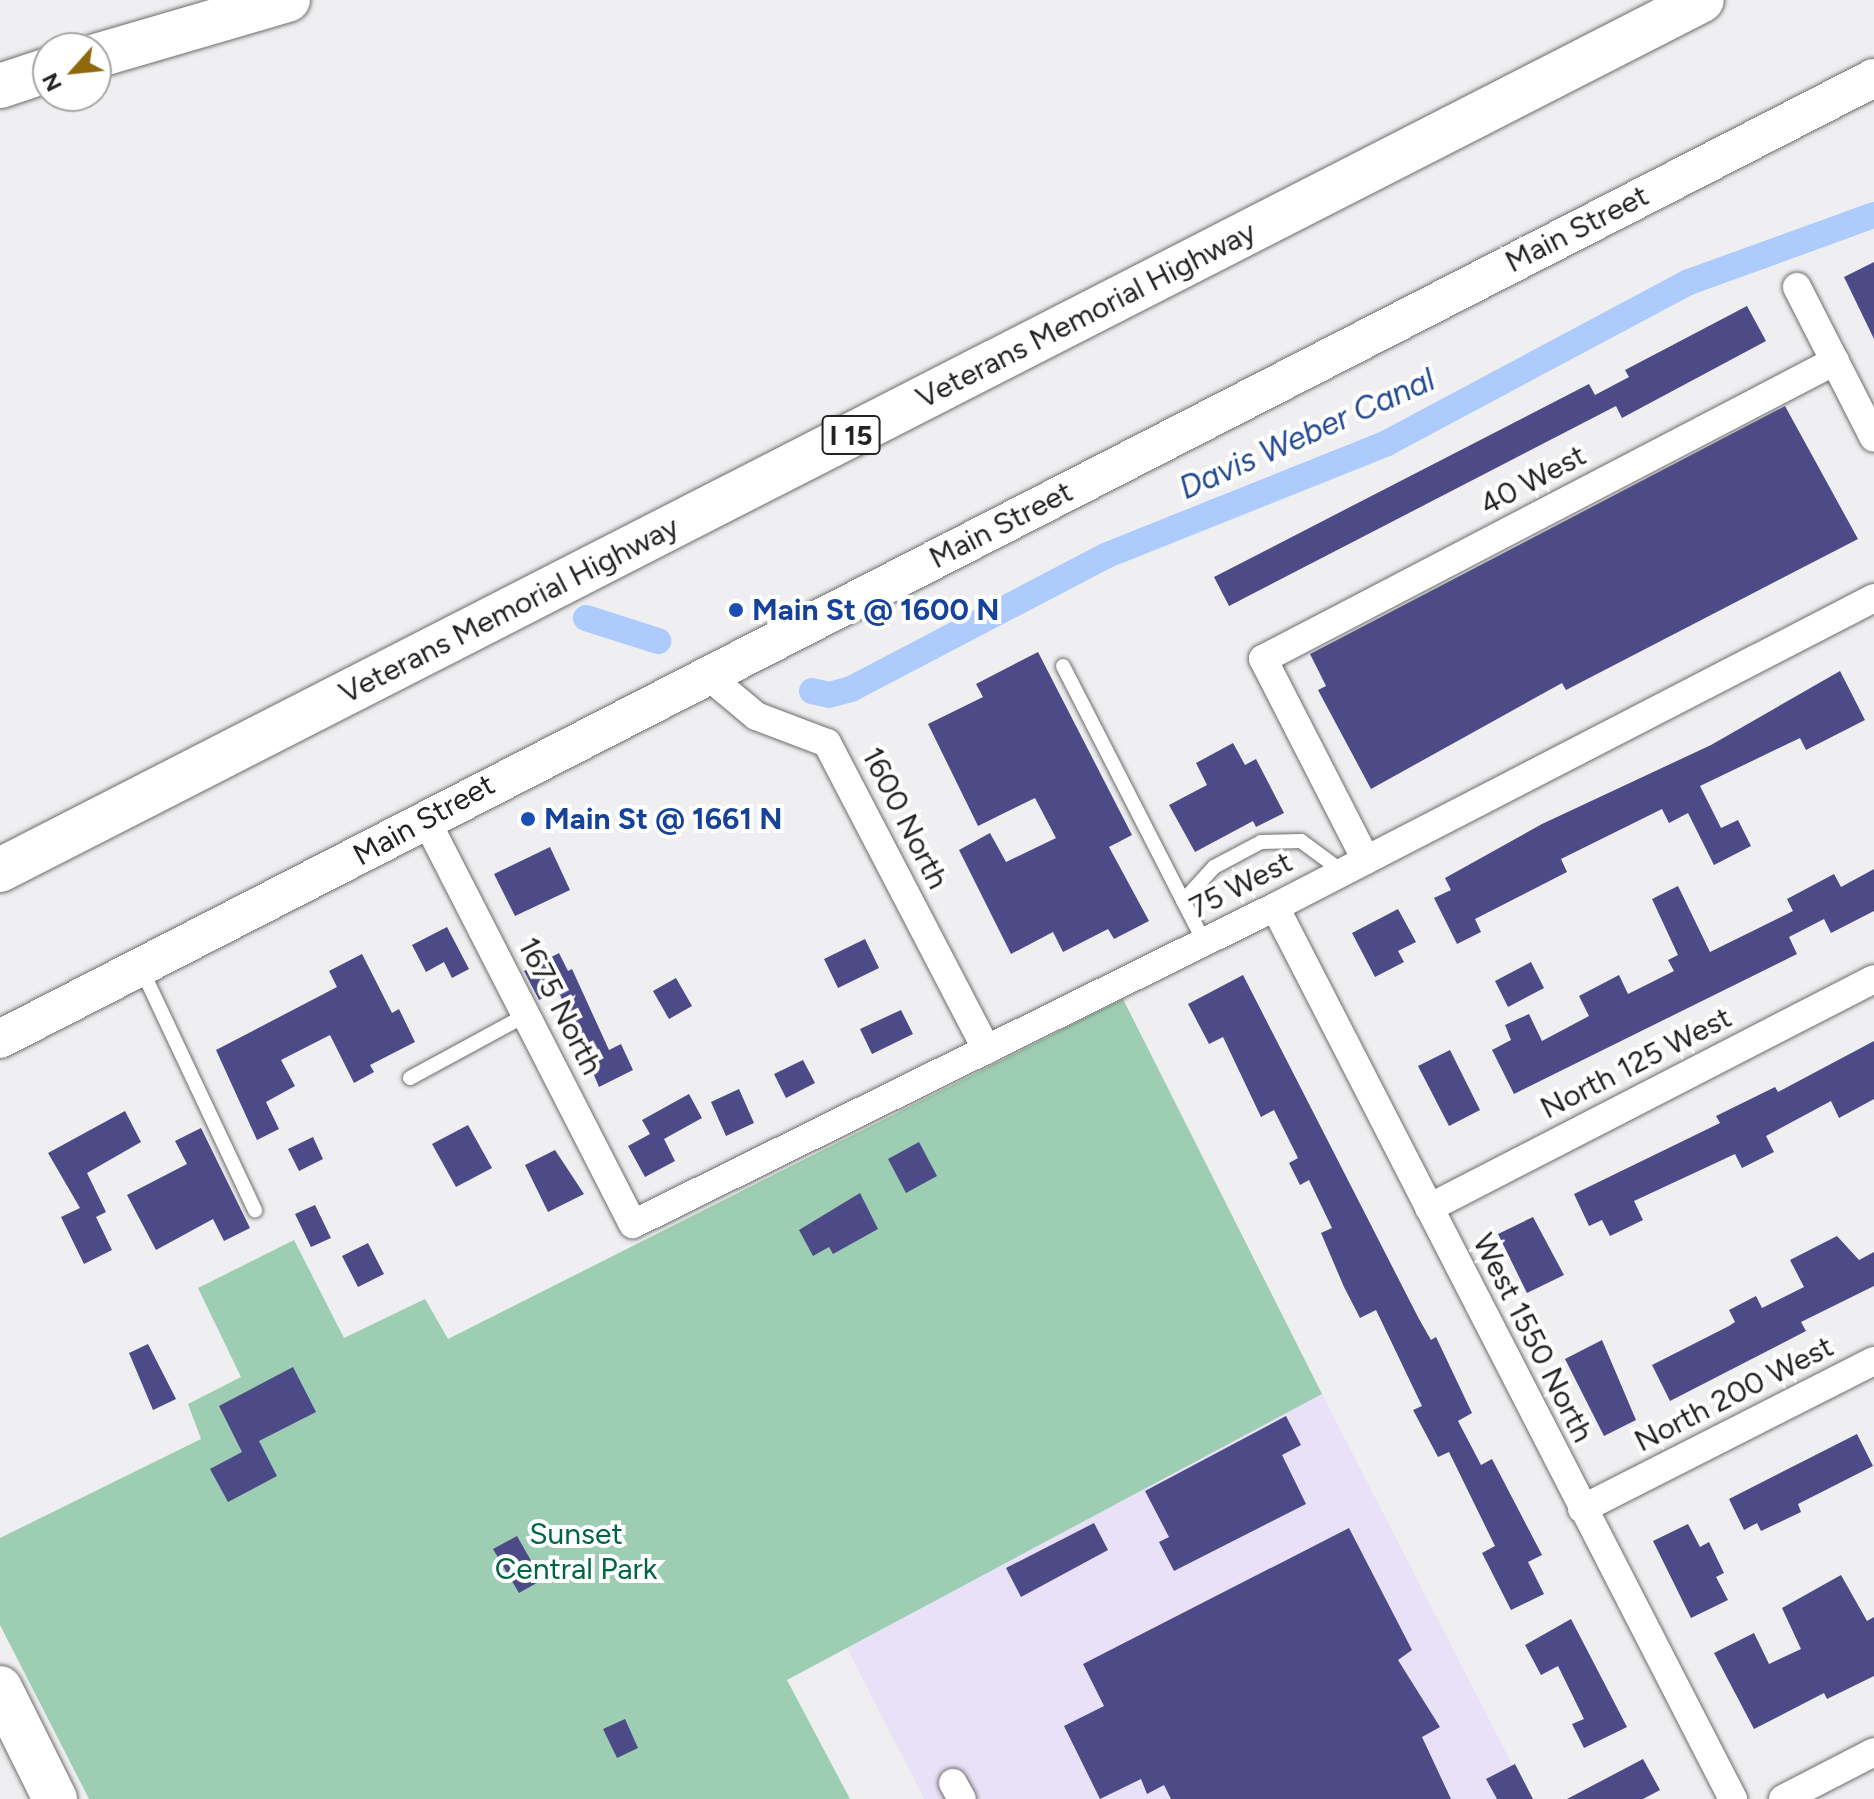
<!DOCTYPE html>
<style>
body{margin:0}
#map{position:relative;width:1874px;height:1799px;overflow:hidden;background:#efeff1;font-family:Figtree,sans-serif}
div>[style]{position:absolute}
.education>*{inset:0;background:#e9e1f7}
.green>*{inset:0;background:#9dceb3}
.canal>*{height:26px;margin:-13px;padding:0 13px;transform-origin:13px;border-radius:13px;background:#aecbfd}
.building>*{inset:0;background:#4c4b87}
.roads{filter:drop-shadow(0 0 2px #6d6d6e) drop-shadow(0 0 2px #6d6d6e)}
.service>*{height:14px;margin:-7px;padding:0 7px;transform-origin:7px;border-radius:7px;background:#fff}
.minor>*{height:28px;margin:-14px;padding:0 14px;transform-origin:14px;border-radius:14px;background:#fff}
.secondary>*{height:38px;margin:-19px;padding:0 19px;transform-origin:19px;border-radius:19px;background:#fff}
.primary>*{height:44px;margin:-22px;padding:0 22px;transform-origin:22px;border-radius:22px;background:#fff}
.motorway>*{height:44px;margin:-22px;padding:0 22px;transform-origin:22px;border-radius:22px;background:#fff}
.dots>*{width:22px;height:22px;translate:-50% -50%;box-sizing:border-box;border:4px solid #fff;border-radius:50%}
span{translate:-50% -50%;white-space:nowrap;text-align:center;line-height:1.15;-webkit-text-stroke:8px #fff;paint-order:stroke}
.shield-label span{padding:2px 6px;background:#fff;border:2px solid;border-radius:6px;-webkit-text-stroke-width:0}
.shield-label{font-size:28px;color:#232323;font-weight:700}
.street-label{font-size:30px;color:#232323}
.transit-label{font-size:30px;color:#164399;font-weight:700}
.left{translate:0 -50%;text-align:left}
.park-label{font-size:30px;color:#006641}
.water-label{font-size:32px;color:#244a92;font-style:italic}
.north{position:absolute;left:32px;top:32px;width:80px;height:80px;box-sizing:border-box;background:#fff;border:2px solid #a7a7a7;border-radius:50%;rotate:243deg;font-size:22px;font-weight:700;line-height:32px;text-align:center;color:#232323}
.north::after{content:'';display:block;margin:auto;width:28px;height:36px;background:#8f680e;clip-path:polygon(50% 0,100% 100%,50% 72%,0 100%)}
</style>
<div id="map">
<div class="education">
<i style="clip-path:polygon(1322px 1394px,1530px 1799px,924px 1799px,847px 1648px)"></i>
</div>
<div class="green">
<i style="clip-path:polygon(1123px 999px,1322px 1394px,787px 1680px,850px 1799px,89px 1799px,0 1625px,0 1538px,201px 1439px,188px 1404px,241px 1377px,198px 1288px,294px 1240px,344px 1338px,425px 1299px,448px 1339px)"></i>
</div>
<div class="canal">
<i style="left:586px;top:618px;width:76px;rotate:17.7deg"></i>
<i style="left:812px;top:691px;width:17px;rotate:13deg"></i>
<i style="left:829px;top:695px;width:23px;rotate:-15deg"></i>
<i style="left:851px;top:689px;width:287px;rotate:-27.6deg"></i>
<i style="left:1105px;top:556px;width:304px;rotate:-21.8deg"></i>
<i style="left:1387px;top:443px;width:342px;rotate:-28.1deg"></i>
<i style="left:1689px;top:282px;width:197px;rotate:-19.9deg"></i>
</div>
<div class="building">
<i style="clip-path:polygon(1874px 262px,1874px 339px,1844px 277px)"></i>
<i style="clip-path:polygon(1747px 306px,1766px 341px,1622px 418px,1616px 406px,1229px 606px,1214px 577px,1589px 384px,1595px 395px,1629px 377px,1625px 370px)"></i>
<i style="clip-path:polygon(1785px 406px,1858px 539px,1566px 690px,1562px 683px,1371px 789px,1318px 690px,1326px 686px,1310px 654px)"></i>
<i style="clip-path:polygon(1038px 652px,1132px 835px,1109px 847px,1149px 921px,1114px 939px,1108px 929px,1063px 952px,1053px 932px,1011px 954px,959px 850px,990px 833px,1006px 862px,1056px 838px,1035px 798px,978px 826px,928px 724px,983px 697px,976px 684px)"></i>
<i style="clip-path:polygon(1840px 671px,1865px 720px,1806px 750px,1800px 738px,1700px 786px,1721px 828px,1738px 820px,1751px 846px,1714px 865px,1688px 813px,1669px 823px,1662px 809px,1561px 859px,1567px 872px,1475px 919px,1481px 932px,1457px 944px,1434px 898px,1451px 890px,1445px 878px,1542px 824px,1711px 745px)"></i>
<i style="clip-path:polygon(1233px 743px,1245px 765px,1256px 759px,1284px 813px,1256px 827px,1253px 821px,1195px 852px,1169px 805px,1207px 785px,1196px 763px)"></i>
<i style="clip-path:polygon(550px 847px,570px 890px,515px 916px,494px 874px)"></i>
<i style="clip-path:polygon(1874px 869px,1874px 911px,1831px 933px,1824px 919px,1789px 937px,1797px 954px,1514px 1094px,1492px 1050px,1511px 1040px,1505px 1025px,1529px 1014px,1542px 1041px,1589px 1016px,1579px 996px,1619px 975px,1628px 994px,1674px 971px,1668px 960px,1678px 955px,1652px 899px,1678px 886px,1710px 952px,1793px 911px,1787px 899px,1834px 874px,1841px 887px)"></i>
<i style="clip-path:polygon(1398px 909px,1416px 942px,1398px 951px,1404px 962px,1375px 977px,1352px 933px)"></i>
<i style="clip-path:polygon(447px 927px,469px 969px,452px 978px,444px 962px,426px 972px,412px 945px)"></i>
<i style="clip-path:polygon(865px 939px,879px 968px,838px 988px,824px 959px)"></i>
<i style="clip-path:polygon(559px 953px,568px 971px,572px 969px,609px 1050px,621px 1044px,633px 1070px,599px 1087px,558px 990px,539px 1000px,524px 971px)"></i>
<i style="clip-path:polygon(362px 954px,392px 1013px,399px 1009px,415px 1042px,370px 1065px,374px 1072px,354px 1083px,330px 1035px,281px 1060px,295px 1086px,266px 1102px,279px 1129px,257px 1140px,216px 1050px,337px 987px,329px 971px)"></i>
<i style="clip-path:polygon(1531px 962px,1544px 988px,1508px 1007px,1495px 981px)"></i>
<i style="clip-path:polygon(1243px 975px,1419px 1319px,1431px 1340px,1436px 1337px,1472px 1413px,1458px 1421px,1481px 1465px,1492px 1459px,1542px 1555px,1528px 1562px,1544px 1594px,1511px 1610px,1482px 1553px,1495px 1546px,1449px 1452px,1438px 1457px,1413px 1410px,1422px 1406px,1376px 1310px,1360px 1318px,1344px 1287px,1321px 1233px,1332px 1228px,1309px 1180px,1300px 1185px,1289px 1163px,1298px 1158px,1274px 1110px,1261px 1117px,1223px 1037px,1209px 1044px,1188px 1004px)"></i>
<i style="clip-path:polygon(676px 978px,692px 1006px,669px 1019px,653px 991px)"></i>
<i style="clip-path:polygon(901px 1010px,913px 1034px,872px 1054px,860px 1029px)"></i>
<i style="clip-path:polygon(1874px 1041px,1874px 1099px,1839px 1118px,1831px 1101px,1766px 1136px,1774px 1152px,1742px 1168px,1735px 1154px,1634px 1201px,1643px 1220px,1610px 1236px,1602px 1220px,1589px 1226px,1574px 1194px,1720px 1123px,1716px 1116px,1775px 1087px,1778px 1092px)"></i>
<i style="clip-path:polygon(1450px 1050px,1480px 1110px,1449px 1126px,1418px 1066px)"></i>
<i style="clip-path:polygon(803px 1060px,815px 1083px,786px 1098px,774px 1074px)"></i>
<i style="clip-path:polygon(739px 1089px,754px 1123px,726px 1136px,711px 1102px)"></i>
<i style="clip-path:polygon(689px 1094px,702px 1118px,664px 1139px,675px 1161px,645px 1177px,628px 1146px,650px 1134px,642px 1120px)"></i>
<i style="clip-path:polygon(125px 1111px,141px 1142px,87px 1173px,106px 1212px,96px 1217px,112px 1250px,84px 1264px,61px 1217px,80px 1208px,48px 1153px)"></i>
<i style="clip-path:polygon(468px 1125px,492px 1168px,456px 1187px,432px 1144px)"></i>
<i style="clip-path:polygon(201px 1128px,250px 1228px,224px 1241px,213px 1219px,156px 1250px,127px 1195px,187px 1164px,175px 1141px)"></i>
<i style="clip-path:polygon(313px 1137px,323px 1159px,299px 1171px,288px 1149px)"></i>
<i style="clip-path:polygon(919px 1142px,937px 1176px,906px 1193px,888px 1159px)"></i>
<i style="clip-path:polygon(555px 1150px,584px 1194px,548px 1212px,525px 1165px)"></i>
<i style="clip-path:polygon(860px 1193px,878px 1229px,833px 1254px,829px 1247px,813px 1256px,799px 1230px)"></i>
<i style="clip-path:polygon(315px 1205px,331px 1238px,311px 1247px,295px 1214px)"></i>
<i style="clip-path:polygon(1533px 1217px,1564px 1275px,1527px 1293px,1498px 1234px)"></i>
<i style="clip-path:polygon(1837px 1236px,1859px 1260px,1874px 1252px,1874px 1286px,1801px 1322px,1806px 1331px,1670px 1401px,1652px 1365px,1729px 1326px,1735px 1322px,1729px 1310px,1756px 1296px,1762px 1308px,1804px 1287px,1790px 1260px)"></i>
<i style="clip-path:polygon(368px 1243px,384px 1274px,358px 1287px,342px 1256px)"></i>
<i style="clip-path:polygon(1602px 1340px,1636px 1420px,1604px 1436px,1565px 1359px)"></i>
<i style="clip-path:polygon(148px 1344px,176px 1399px,153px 1410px,129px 1353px)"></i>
<i style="clip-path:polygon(293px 1367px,316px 1412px,259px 1441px,277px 1476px,228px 1502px,210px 1469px,242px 1452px,219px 1406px)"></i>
<i style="clip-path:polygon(1286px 1416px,1301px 1445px,1282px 1455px,1306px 1504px,1174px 1571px,1159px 1542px,1169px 1537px,1145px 1491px)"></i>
<i style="clip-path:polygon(1857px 1434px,1873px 1466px,1798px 1504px,1801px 1512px,1761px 1531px,1757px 1523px,1744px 1530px,1729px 1499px)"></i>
<i style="clip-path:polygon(1094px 1523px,1108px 1550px,1021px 1597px,1006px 1568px)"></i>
<i style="clip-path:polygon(1688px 1524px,1700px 1547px,1709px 1542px,1724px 1573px,1716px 1577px,1728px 1600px,1691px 1618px,1653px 1541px)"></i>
<i style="clip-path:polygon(1349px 1528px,1412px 1650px,1398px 1660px,1440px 1727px,1422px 1737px,1451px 1799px,1171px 1799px,1164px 1785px,1147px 1794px,1141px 1779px,1100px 1799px,1064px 1726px,1104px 1706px,1083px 1664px)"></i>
<i style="clip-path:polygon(517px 1536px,542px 1580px,519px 1593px,493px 1549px)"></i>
<i style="clip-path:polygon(1841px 1575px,1867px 1621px,1874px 1617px,1874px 1676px,1827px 1699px,1824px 1693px,1754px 1729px,1714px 1653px,1754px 1633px,1769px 1664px,1801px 1649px,1782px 1608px)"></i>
<i style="clip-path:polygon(1571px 1619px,1627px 1727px,1584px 1748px,1572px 1724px,1584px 1719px,1558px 1666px,1541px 1675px,1525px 1645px)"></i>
<i style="clip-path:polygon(625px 1719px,638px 1748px,617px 1758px,603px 1729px)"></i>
<i style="clip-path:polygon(1643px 1759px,1660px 1790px,1643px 1799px,1567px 1799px)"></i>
<i style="clip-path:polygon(1515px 1764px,1533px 1799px,1497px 1799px,1486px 1779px)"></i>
</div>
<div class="roads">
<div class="service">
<i style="left:1063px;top:666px;width:310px;rotate:62.9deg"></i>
<i style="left:1183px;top:901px;width:46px;rotate:-47.6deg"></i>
<i style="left:1214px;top:867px;width:53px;rotate:-28deg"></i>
<i style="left:1261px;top:842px;width:40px;rotate:-1.4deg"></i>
<i style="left:1301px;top:841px;width:52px;rotate:36.4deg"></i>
<i style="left:141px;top:968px;width:268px;rotate:64.8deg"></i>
<i style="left:410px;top:1078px;width:132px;rotate:-28.5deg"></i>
</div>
<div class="minor">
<i style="left:1797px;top:287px;width:169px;rotate:63deg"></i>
<i style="left:707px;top:675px;width:64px;rotate:39.9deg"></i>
<i style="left:756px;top:716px;width:76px;rotate:20.8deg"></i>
<i style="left:827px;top:743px;width:346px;rotate:62.5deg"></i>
<i style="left:426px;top:820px;width:454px;rotate:62.9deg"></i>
<i style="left:633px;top:1224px;width:716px;rotate:-26.28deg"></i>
<i style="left:1275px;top:907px;width:674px;rotate:-27.29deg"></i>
<i style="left:1366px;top:860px;width:226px;rotate:-117.1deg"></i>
<i style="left:1263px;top:659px;width:645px;rotate:-27.52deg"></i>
<i style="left:1275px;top:907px;width:1003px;rotate:62.82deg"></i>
<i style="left:1429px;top:1208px;width:500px;rotate:-27.23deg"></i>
<i style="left:1582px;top:1509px;width:327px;rotate:-26.9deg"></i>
<i style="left:953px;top:1783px;width:18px;rotate:61deg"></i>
<i style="left:1783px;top:1799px;width:102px;rotate:-27.3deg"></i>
</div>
<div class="secondary">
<i style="left:0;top:1039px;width:2106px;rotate:-27.15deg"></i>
</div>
<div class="primary">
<i style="left:0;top:1688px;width:124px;rotate:63.6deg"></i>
</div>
<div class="motorway">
<i style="left:96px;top:56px;width:200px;rotate:-16.3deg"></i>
<i style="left:0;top:86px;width:51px;rotate:-18.4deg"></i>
<i style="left:0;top:870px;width:1911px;rotate:-27.07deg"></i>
</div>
</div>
<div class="dots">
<i style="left:736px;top:610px;background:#1a4fb4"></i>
<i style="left:528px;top:819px;background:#1a4fb4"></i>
</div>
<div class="shield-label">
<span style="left:851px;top:435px">I 15</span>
</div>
<div class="street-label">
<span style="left:1577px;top:229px;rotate:-27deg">Main Street</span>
<span style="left:1086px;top:315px;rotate:-27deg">Veterans Memorial Highway</span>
<span style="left:1533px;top:480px;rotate:-28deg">40 West</span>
<span style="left:1001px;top:525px;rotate:-27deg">Main Street</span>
<span style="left:509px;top:610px;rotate:-27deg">Veterans Memorial Highway</span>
<span style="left:905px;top:818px;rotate:63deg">1600 North</span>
<span style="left:424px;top:820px;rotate:-29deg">Main Street</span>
<span style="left:1241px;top:885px;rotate:-27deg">75 West</span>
<span style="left:560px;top:1006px;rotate:63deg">1675 North</span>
<span style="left:1636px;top:1063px;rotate:-27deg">North 125 West</span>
<span style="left:1533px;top:1338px;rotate:63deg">West 1550 North</span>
<span style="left:1734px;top:1394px;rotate:-27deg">North 200 West</span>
</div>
<div class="transit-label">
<span class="left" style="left:752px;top:610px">Main St @ 1600 N</span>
<span class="left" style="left:544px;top:819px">Main St @ 1661 N</span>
</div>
<div class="park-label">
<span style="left:576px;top:1551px">Sunset<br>Central Park</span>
</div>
<div class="water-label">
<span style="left:1307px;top:434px;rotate:-24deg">Davis Weber Canal</span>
</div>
<div class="north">N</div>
</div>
